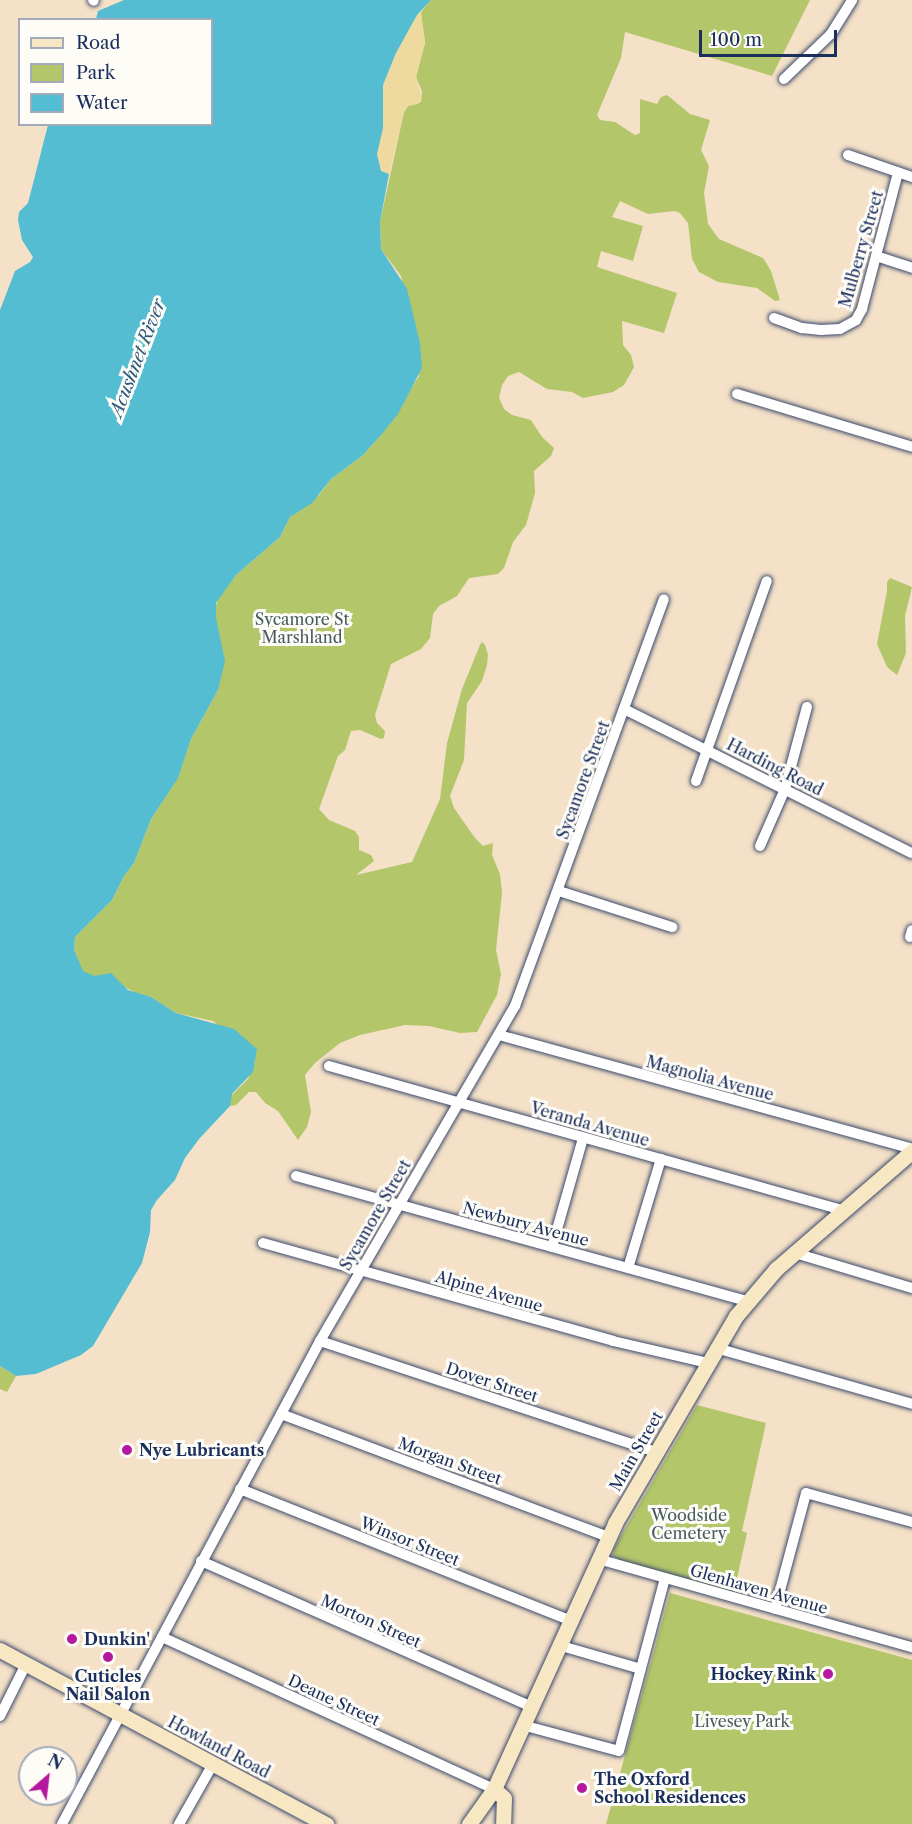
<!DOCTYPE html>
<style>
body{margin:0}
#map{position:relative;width:912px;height:1824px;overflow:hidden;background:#f4e1c7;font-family:"Libre Caslon Text",serif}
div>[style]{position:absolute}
.green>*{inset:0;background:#b3c66a}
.sand>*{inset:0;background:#eeda9e}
.water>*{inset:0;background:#54bdd1}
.roads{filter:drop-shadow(0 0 2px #3c4a6e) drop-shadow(0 0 2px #3c4a6e)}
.street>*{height:10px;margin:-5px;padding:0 5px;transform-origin:5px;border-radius:5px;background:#fff}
.secondary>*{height:15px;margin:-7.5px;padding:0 7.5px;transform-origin:7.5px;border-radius:7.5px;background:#f8e7c3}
.dots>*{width:16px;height:16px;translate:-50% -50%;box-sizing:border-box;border:3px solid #fdfcf7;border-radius:50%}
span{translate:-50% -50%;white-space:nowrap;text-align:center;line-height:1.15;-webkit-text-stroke:6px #fdfcf7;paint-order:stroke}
.street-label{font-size:16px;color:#1b2f5e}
.park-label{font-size:16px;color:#495c62}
.poi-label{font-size:16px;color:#1b2f5e;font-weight:700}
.left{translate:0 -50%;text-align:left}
.right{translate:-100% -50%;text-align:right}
.water-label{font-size:18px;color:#2c5a80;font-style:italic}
.legend{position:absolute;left:18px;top:18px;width:195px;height:108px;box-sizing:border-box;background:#fdfcf7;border:2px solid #a3aaba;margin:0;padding:8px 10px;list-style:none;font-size:18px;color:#1b2f5e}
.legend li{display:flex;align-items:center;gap:12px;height:30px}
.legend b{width:30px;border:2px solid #a3aaba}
.north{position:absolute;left:18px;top:1746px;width:60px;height:60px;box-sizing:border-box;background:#fdfcf7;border:2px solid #a3aaba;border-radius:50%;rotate:28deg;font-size:16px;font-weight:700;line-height:24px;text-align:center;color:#1b2f5e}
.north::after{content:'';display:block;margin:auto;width:21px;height:27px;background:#b5179e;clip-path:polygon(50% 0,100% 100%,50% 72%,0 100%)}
.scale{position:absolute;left:699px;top:30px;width:138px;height:27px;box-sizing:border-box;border:3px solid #1b2f5e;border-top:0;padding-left:8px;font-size:18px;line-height:21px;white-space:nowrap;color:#1b2f5e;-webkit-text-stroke:4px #fdfcf7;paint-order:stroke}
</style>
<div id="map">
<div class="green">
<i style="clip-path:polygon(431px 0,810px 0,772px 76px,625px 32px,621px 58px,597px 115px,600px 120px,615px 122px,635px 135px,640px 133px,640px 99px,657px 104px,661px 97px,667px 95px,690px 114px,710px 120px,701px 150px,709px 166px,704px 193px,708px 224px,719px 239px,763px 258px,771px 271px,780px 300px,775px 301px,757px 288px,718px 282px,699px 272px,692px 259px,688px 223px,680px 213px,674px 211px,648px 214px,620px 201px,612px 217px,643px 226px,633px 261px,601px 251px,597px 267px,677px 293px,664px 333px,622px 321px,623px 345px,631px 355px,634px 367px,624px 385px,613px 392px,583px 398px,572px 392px,547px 389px,519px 372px,508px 376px,502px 385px,499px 398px,504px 409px,512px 415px,531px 420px,542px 437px,554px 448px,551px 456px,534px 471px,535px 493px,526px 525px,513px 542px,504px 568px,498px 574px,469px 578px,457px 596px,439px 606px,433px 614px,430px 638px,421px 649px,391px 664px,375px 715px,377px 723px,385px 731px,384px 738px,381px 739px,360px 730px,351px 731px,345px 750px,338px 756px,319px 809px,329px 820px,355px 831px,359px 837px,359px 850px,371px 855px,374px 861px,356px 875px,412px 862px,440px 799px,447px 743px,462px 689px,480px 645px,482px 642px,485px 645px,488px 655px,487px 665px,482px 681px,467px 703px,464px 760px,450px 796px,454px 808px,475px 838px,483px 846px,493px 843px,492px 855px,500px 874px,502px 893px,496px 950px,501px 974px,497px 995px,477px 1032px,460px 1033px,429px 1026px,405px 1025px,360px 1035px,340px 1043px,315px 1063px,305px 1075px,311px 1112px,307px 1127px,298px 1140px,278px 1111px,265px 1103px,256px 1092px,249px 1092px,236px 1105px,230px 1106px,229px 1098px,248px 1079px,255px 1063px,254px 1056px,213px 1021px,176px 1013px,151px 997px,138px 994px,119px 984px,81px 976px,74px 950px,75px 937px,112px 900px,124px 876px,134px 863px,151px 819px,178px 777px,191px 739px,218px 690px,213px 614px,219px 597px,236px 575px,280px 537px,290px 517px,319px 495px,331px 479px,363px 455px,381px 435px,419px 376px,401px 276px,381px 249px,380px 222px,404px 112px,408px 106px,421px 102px,422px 91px,416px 77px,425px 43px,421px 12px)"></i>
<i style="clip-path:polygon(890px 578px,912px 587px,905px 616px,906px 653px,897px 675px,887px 667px,877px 644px,887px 591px,887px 582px)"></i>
<i style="clip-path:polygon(0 1366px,16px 1376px,7px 1392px,0 1389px)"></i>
<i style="clip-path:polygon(697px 1405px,766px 1423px,742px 1531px,747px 1533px,734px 1592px,618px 1560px,613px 1555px,614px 1548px)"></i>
<i style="clip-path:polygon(670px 1593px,912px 1660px,912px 1824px,606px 1824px)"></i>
</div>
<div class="sand">
<i style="clip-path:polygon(421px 12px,425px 43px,416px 77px,422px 99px,418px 104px,408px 106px,404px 112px,389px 174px,381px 171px,377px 154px,383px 127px,383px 85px,396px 53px,417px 15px)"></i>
</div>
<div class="water">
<i style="clip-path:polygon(124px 0,431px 0,417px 15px,396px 53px,383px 85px,383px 128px,377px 154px,381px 171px,389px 174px,380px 222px,381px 249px,407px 289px,420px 343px,422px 368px,398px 414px,381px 435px,363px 455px,331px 479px,312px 503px,290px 517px,280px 537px,236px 575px,216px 603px,216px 618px,225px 661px,218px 690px,191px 739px,178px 778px,151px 819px,134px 863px,124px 876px,112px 900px,75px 937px,74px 950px,83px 971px,94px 976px,111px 973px,128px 990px,151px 997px,176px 1013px,234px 1029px,257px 1049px,253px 1072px,232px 1094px,230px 1106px,199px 1139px,185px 1158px,175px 1180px,157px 1200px,151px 1210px,150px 1232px,142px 1263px,93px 1346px,81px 1355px,36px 1374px,16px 1376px,0 1366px,0 310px,15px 271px,30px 262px,33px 257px,22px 240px,18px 220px,19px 212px,28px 203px,48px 125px,212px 124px,212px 20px,96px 19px,98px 11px)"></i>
</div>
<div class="roads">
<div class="street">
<i style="left:93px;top:0;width:1px;rotate:45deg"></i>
<i style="left:784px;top:79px;width:65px;rotate:-43.8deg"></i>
<i style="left:831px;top:34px;width:40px;rotate:-58deg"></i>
<i style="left:848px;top:155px;width:68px;rotate:19deg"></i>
<i style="left:876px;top:256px;width:38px;rotate:18deg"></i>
<i style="left:774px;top:318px;width:30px;rotate:20deg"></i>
<i style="left:802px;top:328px;width:19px;rotate:6deg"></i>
<i style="left:821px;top:330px;width:19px;rotate:-3deg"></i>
<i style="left:840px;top:329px;width:18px;rotate:-29deg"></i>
<i style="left:856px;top:320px;width:13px;rotate:-61deg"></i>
<i style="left:862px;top:309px;width:141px;rotate:-75.2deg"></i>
<i style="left:737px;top:394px;width:183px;rotate:16.8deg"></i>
<i style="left:624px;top:709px;width:322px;rotate:26.6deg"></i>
<i style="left:696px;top:781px;width:212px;rotate:-70.5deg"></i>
<i style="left:760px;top:846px;width:62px;rotate:-66.3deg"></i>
<i style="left:785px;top:789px;width:85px;rotate:-75deg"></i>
<i style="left:559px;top:891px;width:119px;rotate:17.7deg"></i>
<i style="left:910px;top:937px;width:7px;rotate:-74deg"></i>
<i style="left:499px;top:1035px;width:428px;rotate:15.4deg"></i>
<i style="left:329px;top:1066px;width:533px;rotate:15.68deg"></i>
<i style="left:296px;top:1176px;width:468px;rotate:15.5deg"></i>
<i style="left:263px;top:1243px;width:363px;rotate:15.6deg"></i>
<i style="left:613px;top:1341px;width:98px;rotate:13deg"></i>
<i style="left:552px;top:1247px;width:113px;rotate:-74.1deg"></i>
<i style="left:795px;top:1253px;width:122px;rotate:16.7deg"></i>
<i style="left:628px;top:1268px;width:114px;rotate:-73.2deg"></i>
<i style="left:320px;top:1341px;width:353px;rotate:18.3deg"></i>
<i style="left:716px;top:1348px;width:204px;rotate:15.9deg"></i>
<i style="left:281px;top:1414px;width:349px;rotate:20.6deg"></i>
<i style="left:240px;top:1489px;width:355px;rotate:21.7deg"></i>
<i style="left:598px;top:1559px;width:326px;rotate:15.7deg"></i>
<i style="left:201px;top:1561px;width:359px;rotate:23.8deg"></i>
<i style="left:775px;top:1609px;width:120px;rotate:-75deg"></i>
<i style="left:806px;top:1493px;width:110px;rotate:15.3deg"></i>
<i style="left:162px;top:1637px;width:365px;rotate:24.6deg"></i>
<i style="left:558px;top:1645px;width:86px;rotate:16.1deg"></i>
<i style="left:0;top:1716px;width:58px;rotate:-63.4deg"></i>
<i style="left:522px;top:1725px;width:100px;rotate:15deg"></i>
<i style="left:619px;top:1751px;width:179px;rotate:-75.1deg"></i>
<i style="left:62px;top:1824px;width:548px;rotate:-61.89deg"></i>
<i style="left:320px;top:1341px;width:388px;rotate:-59.8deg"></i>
<i style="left:515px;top:1006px;width:433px;rotate:-69.9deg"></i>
<i style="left:179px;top:1824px;width:69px;rotate:-60.5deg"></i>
</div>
<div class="secondary">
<i style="left:0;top:1650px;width:370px;rotate:28.1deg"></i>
<i style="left:494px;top:1789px;width:13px;rotate:42deg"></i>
<i style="left:504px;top:1798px;width:26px;rotate:92deg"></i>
<i style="left:469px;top:1824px;width:43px;rotate:-54.5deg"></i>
<i style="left:494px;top:1789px;width:292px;rotate:-65.5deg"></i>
<i style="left:615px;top:1523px;width:240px;rotate:-59.7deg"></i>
<i style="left:736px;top:1316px;width:62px;rotate:-49.6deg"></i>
<i style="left:776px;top:1269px;width:180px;rotate:-40.9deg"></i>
</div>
</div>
<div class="dots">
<i style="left:127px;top:1450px;background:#b5179e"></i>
<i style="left:72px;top:1639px;background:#b5179e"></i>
<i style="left:108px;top:1657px;background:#b5179e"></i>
<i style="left:828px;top:1674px;background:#b5179e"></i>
<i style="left:582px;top:1788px;background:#b5179e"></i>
</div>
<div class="street-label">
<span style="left:861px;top:249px;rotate:-74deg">Mulberry Street</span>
<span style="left:775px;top:767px;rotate:27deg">Harding Road</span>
<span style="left:583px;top:780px;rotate:-70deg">Sycamore Street</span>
<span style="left:710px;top:1078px;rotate:15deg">Magnolia Avenue</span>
<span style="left:590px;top:1124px;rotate:16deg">Veranda Avenue</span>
<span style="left:375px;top:1215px;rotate:-60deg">Sycamore Street</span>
<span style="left:526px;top:1224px;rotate:15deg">Newbury Avenue</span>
<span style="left:489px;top:1291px;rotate:16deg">Alpine Avenue</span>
<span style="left:492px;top:1382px;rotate:18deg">Dover Street</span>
<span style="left:636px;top:1451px;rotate:-60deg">Main Street</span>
<span style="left:450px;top:1461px;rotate:20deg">Morgan Street</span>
<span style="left:410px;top:1541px;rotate:22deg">Winsor Street</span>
<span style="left:759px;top:1589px;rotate:16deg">Glenhaven Avenue</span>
<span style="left:371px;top:1621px;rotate:24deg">Morton Street</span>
<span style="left:334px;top:1700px;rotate:25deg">Deane Street</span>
<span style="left:219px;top:1747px;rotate:28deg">Howland Road</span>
</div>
<div class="park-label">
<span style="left:302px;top:628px">Sycamore St<br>Marshland</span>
<span style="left:689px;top:1524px">Woodside<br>Cemetery</span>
<span style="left:742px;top:1721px">Livesey Park</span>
</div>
<div class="poi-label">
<span class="left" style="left:139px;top:1450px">Nye Lubricants</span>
<span class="left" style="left:84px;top:1639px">Dunkin'</span>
<span class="right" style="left:816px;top:1674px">Hockey Rink</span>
<span style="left:108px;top:1685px">Cuticles<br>Nail Salon</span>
<span class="left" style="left:594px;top:1788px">The Oxford<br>School Residences</span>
</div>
<div class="water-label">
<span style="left:138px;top:358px;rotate:-69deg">Acushnet River</span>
</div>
<ul class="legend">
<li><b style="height:8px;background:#f8e7c3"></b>Road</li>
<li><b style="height:16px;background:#b3c66a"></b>Park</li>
<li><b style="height:16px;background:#54bdd1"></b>Water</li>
</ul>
<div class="north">N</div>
<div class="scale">100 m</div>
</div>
